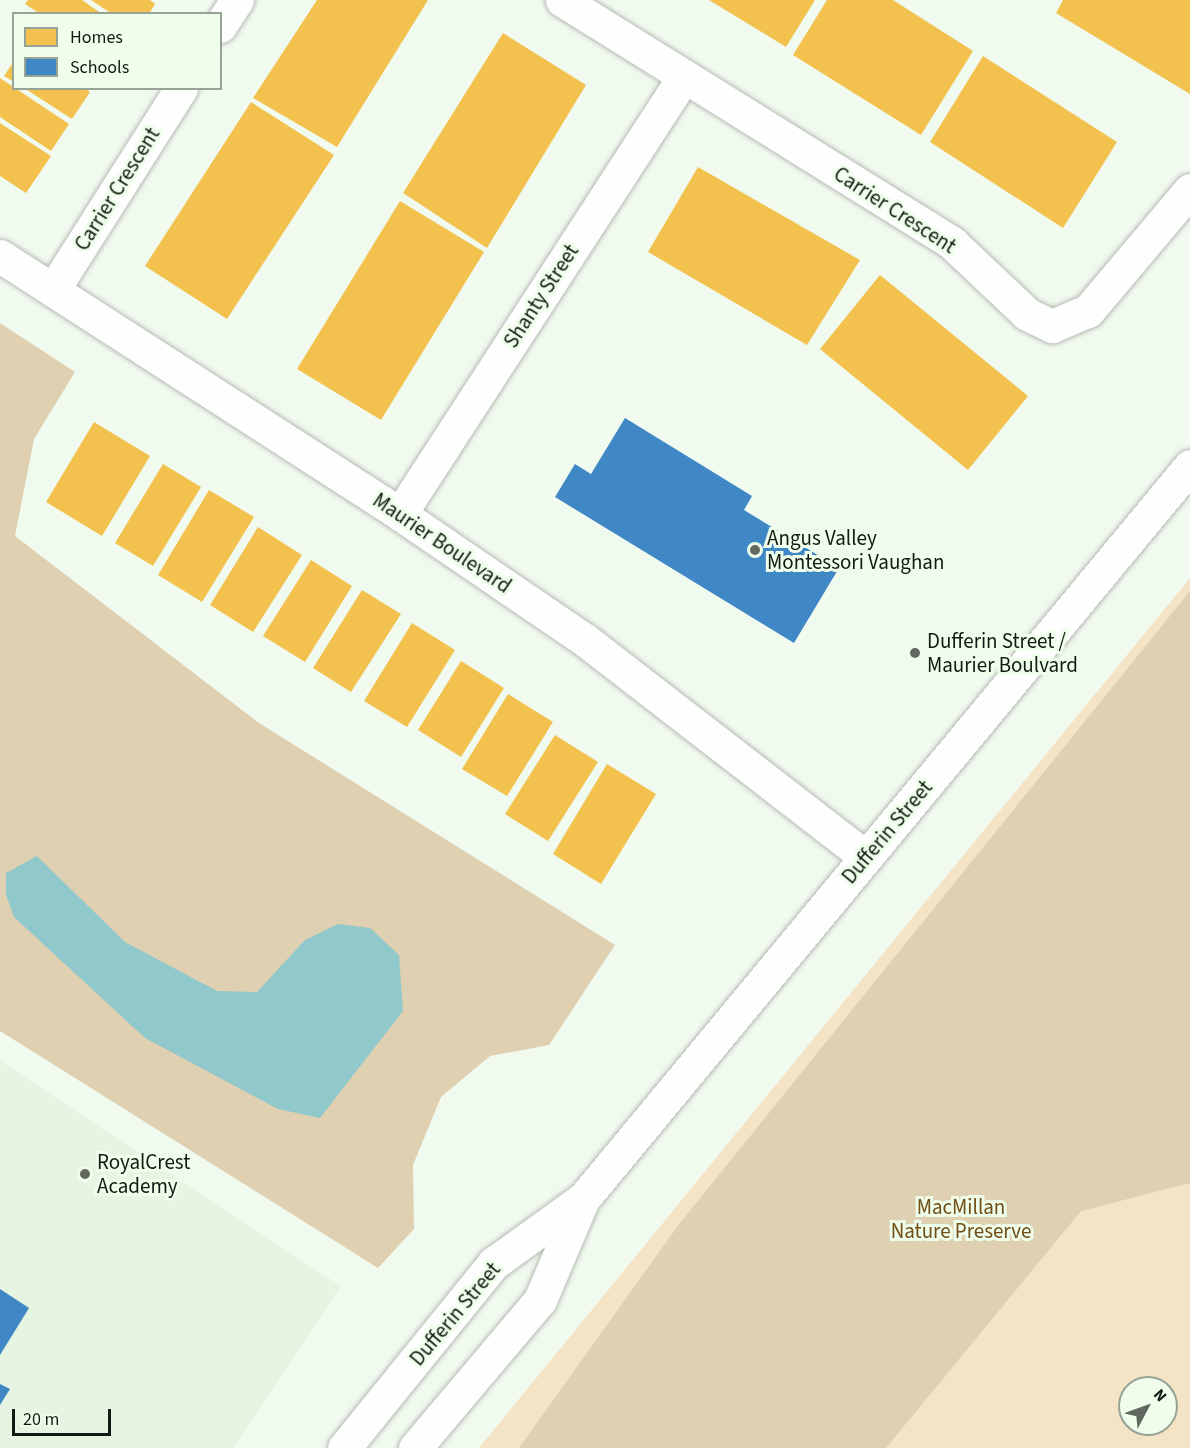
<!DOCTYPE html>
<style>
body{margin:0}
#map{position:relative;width:1190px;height:1448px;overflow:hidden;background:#f1faef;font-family:"Source Sans 3",sans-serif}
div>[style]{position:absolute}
.built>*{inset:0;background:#e5f5e2}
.green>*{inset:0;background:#f4e3c5}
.forest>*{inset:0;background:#dfd0b1}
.water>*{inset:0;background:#90c8cb}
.homes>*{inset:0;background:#f2c14e}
.schools>*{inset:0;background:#3f88c5}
.roads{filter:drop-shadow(0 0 2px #b5bbb4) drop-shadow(0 0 2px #b5bbb4)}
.minor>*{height:33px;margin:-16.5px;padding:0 16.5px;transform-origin:16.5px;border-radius:16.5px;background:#fdfefd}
.major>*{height:33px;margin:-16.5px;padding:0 16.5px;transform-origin:16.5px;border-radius:16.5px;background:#fdfefd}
.dots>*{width:16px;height:16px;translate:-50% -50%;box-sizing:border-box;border:3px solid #eefeeb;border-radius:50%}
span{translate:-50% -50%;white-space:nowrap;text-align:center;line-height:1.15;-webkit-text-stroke:6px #eefeeb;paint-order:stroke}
.street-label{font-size:21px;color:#141a13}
.poi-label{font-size:21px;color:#141a13}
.left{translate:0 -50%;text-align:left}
.park-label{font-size:21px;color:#724e16}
.legend{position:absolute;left:12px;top:12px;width:210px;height:78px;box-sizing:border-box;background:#eefeeb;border:2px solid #97a395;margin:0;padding:8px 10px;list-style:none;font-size:18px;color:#141a13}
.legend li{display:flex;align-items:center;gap:12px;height:30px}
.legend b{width:30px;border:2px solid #97a395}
.north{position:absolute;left:1118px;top:1376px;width:60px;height:60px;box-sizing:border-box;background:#eefeeb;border:2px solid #97a395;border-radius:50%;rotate:49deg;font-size:16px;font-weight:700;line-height:24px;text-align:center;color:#141a13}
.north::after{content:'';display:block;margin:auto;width:21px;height:27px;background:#616860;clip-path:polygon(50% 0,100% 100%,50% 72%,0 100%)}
.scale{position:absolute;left:12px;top:1409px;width:99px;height:27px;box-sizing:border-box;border:3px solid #141a13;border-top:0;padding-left:8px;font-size:18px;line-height:21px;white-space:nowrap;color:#141a13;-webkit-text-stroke:4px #eefeeb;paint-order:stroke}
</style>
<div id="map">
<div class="built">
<i style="clip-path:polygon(0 1061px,341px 1286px,234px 1448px,0 1448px)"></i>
</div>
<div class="green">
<i style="clip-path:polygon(evenodd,1190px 578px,1190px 1448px,479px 1448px,1190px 578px,1130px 1388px,1166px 1388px,1166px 1424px,1130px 1424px,1130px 1388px)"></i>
</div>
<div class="forest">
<i style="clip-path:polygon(0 323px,75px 372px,34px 439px,15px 536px,259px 723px,615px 945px,549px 1045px,490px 1056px,441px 1097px,413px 1165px,414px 1229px,378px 1268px,0 1031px)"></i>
<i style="clip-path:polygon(1190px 591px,1190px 1183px,1081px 1211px,886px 1448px,519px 1448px,680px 1223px)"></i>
</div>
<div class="water">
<i style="clip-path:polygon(37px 856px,125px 942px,217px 991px,257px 992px,305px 940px,338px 924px,370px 928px,399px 955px,403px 1011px,320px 1118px,278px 1109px,145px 1038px,14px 917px,6px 895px,6px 873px)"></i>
</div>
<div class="homes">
<i style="clip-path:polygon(28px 0,82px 0,102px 14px,40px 14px,25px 4px)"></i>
<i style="clip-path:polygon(91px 0,150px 0,155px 4px,149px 14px,112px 14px)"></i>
<i style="clip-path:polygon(317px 0,428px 0,337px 147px,253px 98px)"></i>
<i style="clip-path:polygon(709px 0,815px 0,786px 47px)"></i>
<i style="clip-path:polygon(827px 0,893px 0,973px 51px,921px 135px,793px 55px)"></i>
<i style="clip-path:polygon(1063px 0,1190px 0,1190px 94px,1056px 13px)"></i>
<i style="clip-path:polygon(503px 33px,586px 85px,487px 248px,403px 193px)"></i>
<i style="clip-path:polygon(983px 56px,1117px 142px,1063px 228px,930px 142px)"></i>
<i style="clip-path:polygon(14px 61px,14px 82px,4px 76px)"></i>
<i style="clip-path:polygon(0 78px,69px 124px,51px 151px,0 117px)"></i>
<i style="clip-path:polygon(24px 88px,84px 88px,90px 92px,72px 119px)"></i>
<i style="clip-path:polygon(251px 102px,334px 155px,227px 319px,145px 266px)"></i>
<i style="clip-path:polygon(0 123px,51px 156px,26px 193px,0 176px)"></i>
<i style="clip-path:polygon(698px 167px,860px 260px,807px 345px,648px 252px)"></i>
<i style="clip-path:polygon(400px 201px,484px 252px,381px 420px,297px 369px)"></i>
<i style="clip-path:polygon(880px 275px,1028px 396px,968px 470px,820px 349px)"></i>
<i style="clip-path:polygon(94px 422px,150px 456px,102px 536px,46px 502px)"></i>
<i style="clip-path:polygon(163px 464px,201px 487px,153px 566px,115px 543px)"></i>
<i style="clip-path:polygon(209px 490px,254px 517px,202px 602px,158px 575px)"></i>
<i style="clip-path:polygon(258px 527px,302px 555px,253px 632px,210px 605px)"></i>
<i style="clip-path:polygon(311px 560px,352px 586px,305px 662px,263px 636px)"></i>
<i style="clip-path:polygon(362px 590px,401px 614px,351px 692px,313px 668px)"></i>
<i style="clip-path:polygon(412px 623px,455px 650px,407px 727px,364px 701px)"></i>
<i style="clip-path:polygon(461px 661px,504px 688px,461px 757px,418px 730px)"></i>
<i style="clip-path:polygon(508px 694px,553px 722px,507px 796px,462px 769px)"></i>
<i style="clip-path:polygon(555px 735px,598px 762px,548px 841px,505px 814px)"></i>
<i style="clip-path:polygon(607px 764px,656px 794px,601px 884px,553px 854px)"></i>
</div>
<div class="schools">
<i style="clip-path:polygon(625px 418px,752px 496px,744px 510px,839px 568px,794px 643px,555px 497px,575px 464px,591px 474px)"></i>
<i style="clip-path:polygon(0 1289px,29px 1308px,0 1355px)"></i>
<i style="clip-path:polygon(0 1384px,10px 1389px,0 1405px)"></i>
</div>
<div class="roads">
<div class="minor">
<i style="left:562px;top:0;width:460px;rotate:31.9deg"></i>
<i style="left:952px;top:243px;width:103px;rotate:43.4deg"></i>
<i style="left:1027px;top:314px;width:28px;rotate:26deg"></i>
<i style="left:1052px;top:326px;width:39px;rotate:-23deg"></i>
<i style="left:1088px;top:311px;width:158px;rotate:-49.9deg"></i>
<i style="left:220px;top:26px;width:31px;rotate:-57deg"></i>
<i style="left:0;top:256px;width:476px;rotate:32.8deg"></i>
<i style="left:400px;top:514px;width:224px;rotate:34.3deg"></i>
<i style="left:585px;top:640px;width:355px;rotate:37.7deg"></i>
<i style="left:53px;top:290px;width:239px;rotate:-57.6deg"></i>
<i style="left:400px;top:514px;width:520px;rotate:-57.01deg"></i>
</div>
<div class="major">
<i style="left:344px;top:1448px;width:238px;rotate:-51deg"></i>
<i style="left:494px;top:1263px;width:111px;rotate:-35.8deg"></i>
<i style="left:584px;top:1198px;width:950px;rotate:-50.38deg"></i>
<i style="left:415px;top:1448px;width:194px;rotate:-49.8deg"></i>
<i style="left:540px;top:1300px;width:110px;rotate:-66.9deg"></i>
</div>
</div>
<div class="dots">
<i style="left:755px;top:550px;background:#616860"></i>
<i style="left:915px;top:653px;background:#616860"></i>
<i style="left:85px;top:1174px;background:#616860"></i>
</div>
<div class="street-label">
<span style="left:117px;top:189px;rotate:-58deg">Carrier Crescent</span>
<span style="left:895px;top:210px;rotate:33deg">Carrier Crescent</span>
<span style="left:541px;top:296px;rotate:-57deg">Shanty Street</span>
<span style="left:442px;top:543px;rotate:34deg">Maurier Boulevard</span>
<span style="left:887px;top:832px;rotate:-50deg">Dufferin Street</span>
<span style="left:455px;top:1314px;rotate:-50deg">Dufferin Street</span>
</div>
<div class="poi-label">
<span class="left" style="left:767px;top:550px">Angus Valley<br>Montessori Vaughan</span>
<span class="left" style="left:927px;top:653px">Dufferin Street /<br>Maurier Boulvard</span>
<span class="left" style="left:97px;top:1174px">RoyalCrest<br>Academy</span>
</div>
<div class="park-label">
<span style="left:961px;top:1219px">MacMillan<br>Nature Preserve</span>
</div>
<ul class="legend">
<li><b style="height:16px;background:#f2c14e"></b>Homes</li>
<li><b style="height:16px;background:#3f88c5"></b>Schools</li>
</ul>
<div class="north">N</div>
<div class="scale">20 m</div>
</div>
